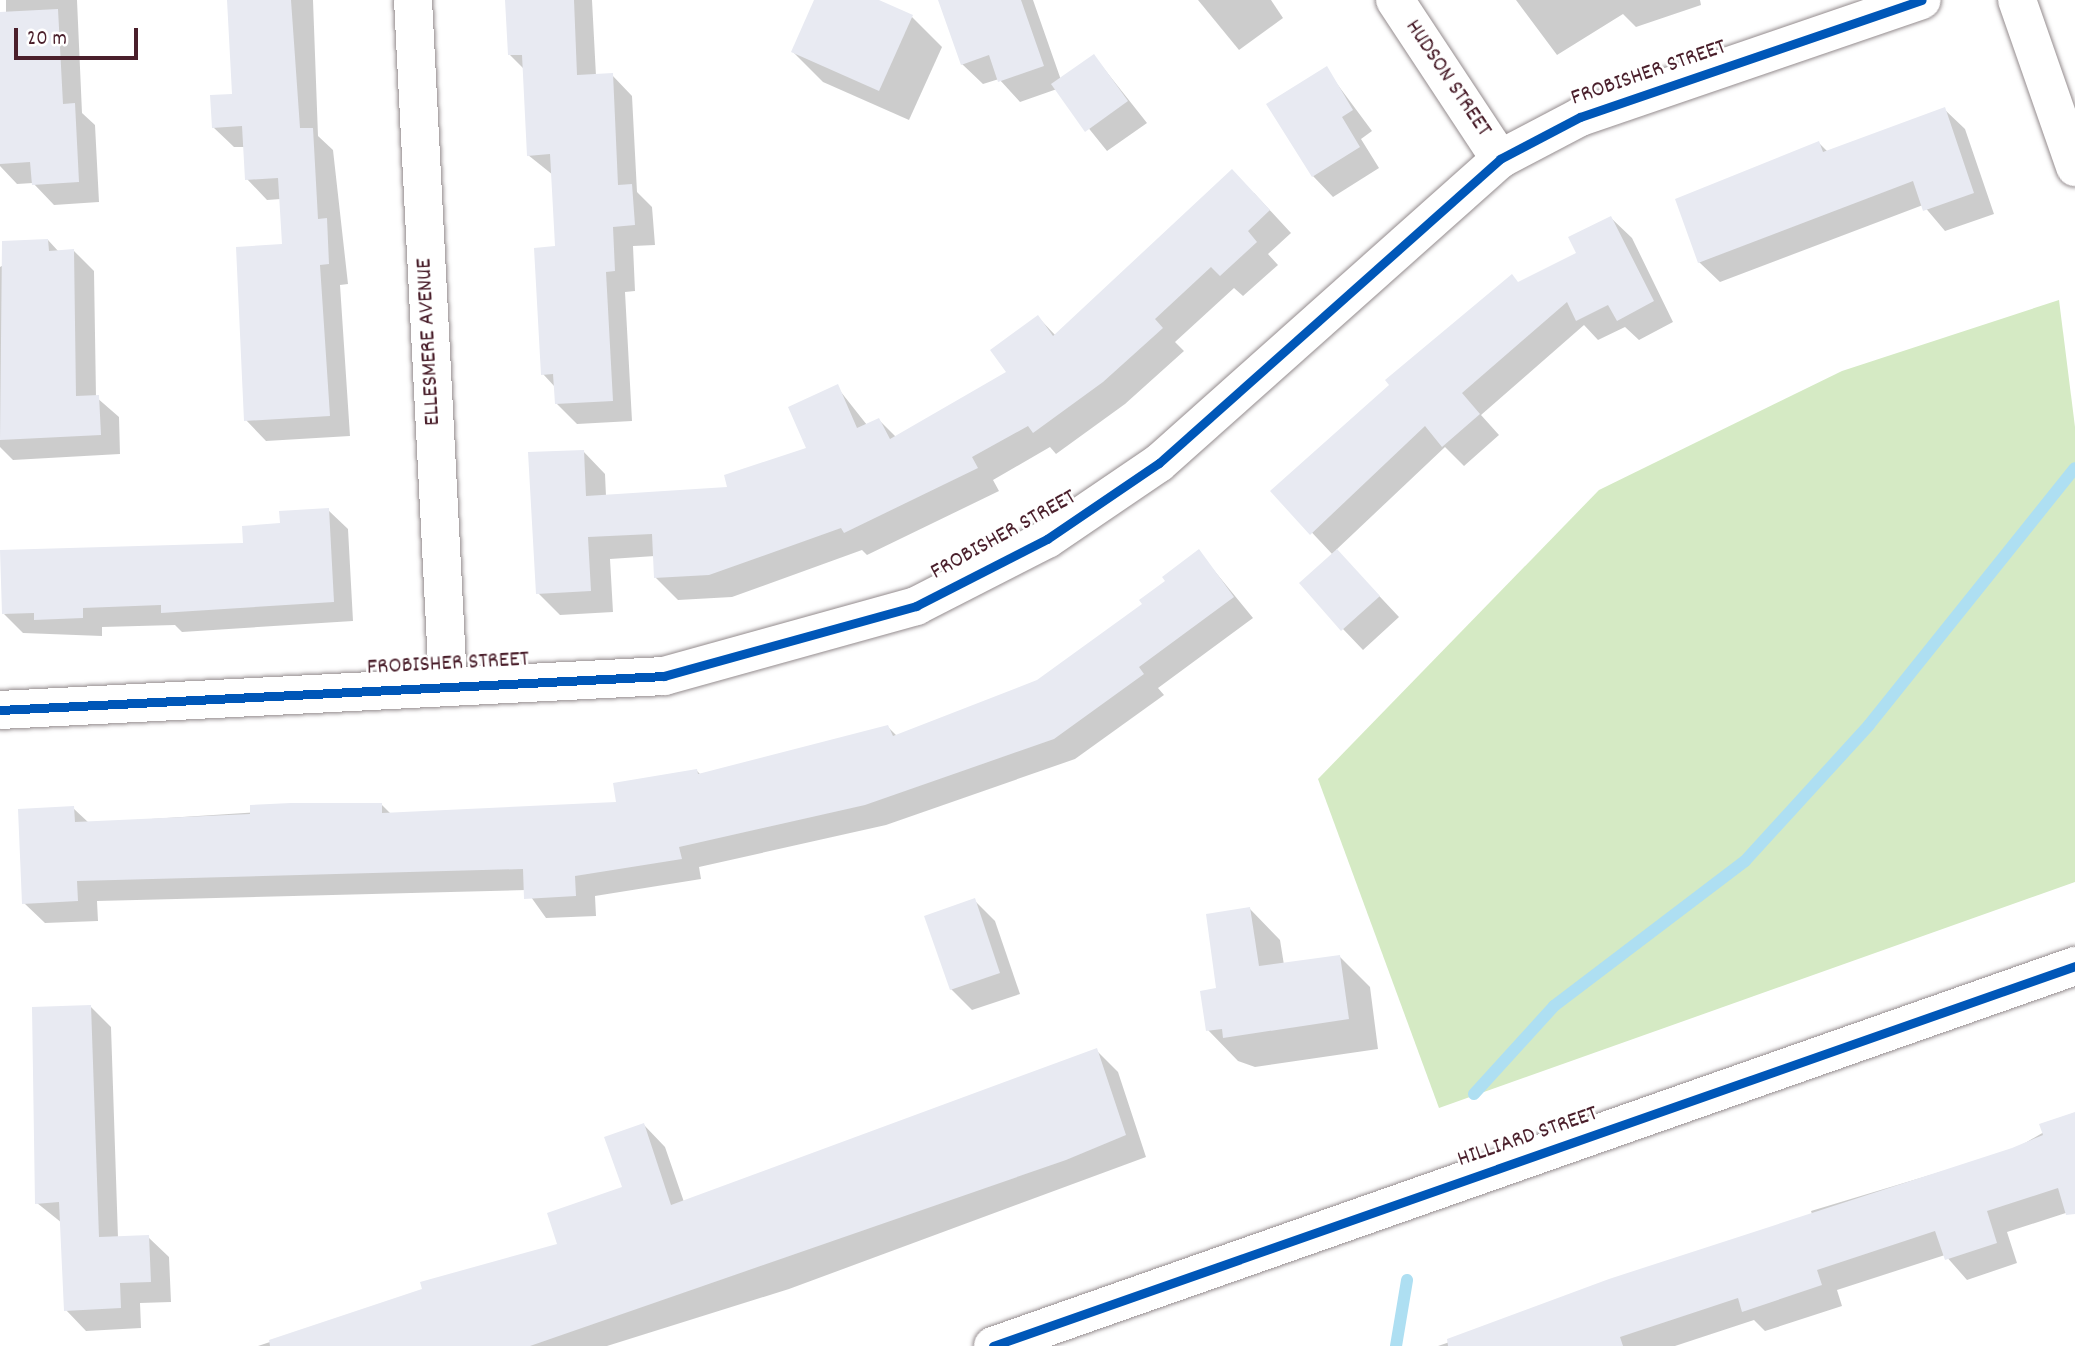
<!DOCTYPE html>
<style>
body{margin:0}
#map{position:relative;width:2075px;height:1346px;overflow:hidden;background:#fff;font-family:Dekko,sans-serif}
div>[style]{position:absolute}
.green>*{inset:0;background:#d5eac4}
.shadow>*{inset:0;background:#0003}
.stream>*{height:12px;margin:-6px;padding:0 6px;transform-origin:6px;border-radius:6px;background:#aedff2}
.building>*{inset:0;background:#e8eaf2}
.roads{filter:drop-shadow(0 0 2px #948c8e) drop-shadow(0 0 2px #948c8e)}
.minor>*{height:38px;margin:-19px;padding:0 19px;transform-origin:19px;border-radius:19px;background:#fff}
.cycleway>*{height:9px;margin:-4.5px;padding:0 4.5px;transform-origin:4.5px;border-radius:4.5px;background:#0057b8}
span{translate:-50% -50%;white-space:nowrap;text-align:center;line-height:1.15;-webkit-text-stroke:5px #fff;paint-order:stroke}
.street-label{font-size:23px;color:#4a1f2b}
.scale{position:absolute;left:14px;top:28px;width:124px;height:32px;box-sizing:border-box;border:4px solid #4a1f2b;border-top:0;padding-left:9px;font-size:21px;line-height:24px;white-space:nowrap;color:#4a1f2b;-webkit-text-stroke:5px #fff;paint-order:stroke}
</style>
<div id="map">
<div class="green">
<i style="clip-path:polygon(2059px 300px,2075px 427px,2075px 882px,1439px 1108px,1318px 779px,1599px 490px,1842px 371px)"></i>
</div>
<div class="shadow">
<i style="clip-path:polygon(6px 0,77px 0,82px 113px,95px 125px,99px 202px,54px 205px,33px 183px,17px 184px,0 166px,0 14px,6px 14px)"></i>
<i style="clip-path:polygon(229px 0,313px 0,318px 136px,333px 150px,348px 284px,340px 285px,350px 436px,266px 441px,246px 420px,283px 246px,281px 199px,267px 200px,247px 179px,245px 147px,234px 147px,213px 127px,234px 95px)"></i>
<i style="clip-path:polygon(507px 0,592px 0,596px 76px,612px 75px,632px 96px,637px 192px,652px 207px,655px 245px,633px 246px,635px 291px,625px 292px,632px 421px,577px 424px,556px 403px,555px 387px,543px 374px,557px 248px,553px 175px,528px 155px,524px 69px,510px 55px)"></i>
<i style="clip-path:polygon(816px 0,874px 0,912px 17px,942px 47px,909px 120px,823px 82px,793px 52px)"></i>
<i style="clip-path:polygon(940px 0,1033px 0,1061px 80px,1094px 56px,1147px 123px,1107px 151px,1057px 89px,1020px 102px,999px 79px,983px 84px,962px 64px)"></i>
<i style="clip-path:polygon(1198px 0,1271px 0,1283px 18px,1239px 50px)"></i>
<i style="clip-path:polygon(1516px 0,1700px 0,1701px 5px,1636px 27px,1623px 14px,1557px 55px)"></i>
<i style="clip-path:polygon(1326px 69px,1372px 131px,1361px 139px,1379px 168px,1333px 197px,1313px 176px)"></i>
<i style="clip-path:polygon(1944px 109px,1965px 129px,1994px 214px,1945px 231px,1923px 205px,1720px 282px,1699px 262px,1819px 143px,1828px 152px)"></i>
<i style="clip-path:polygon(1254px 193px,1291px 233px,1268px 254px,1278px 265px,1243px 296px,1234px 288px,1175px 342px,1184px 351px,1125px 404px,1056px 454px,1050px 447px,993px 480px,999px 491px,867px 555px,862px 550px,732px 597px,678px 600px,656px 578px,655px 556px,610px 559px,613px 612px,560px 615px,538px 593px,583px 451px,605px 474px,606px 496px,730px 489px,809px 450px,837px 387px,867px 425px,879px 420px,896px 437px,1009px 373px,1038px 317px,1056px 336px)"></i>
<i style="clip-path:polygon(1611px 218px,1632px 238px,1673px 322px,1639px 340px,1625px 327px,1598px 340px,1584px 325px,1481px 415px,1499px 435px,1464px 466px,1445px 447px,1336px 550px,1399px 617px,1363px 650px,1343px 629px,1333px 555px,1273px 491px,1518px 283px,1579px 253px)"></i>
<i style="clip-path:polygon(48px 240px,59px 252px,74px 251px,94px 271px,96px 397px,119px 417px,120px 454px,13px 460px,0 447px,0 267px)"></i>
<i style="clip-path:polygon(328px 510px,348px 529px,353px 621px,182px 632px,175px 625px,102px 627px,102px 636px,23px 633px,4px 614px,245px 545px)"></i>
<i style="clip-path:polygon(1199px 552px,1253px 618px,1158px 688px,1164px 695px,1075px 759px,886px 825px,699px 867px,701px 879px,595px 896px,596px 916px,546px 918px,526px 890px,97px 901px,98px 921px,45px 923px,24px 903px,73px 808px,89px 823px,381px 804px,391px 814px,618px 804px,697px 771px,701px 775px,888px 727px,897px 736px,1038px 682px,1145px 604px)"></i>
<i style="clip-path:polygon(974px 900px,995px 921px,1020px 994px,972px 1010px,951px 989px)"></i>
<i style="clip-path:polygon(1250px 909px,1280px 940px,1284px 965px,1340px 957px,1370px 987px,1378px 1049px,1255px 1067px,1238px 1061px,1208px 1030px)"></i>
<i style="clip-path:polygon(90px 1006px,111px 1027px,118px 1238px,148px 1237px,169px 1257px,171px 1302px,140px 1303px,141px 1328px,86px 1331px,66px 1310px,62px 1223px,37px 1203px)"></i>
<i style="clip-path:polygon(1096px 1050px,1118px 1072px,1146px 1157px,789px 1289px,607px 1346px,258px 1346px,560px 1245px,624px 1188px,644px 1125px,665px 1147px,684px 1202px)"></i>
<i style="clip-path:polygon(2075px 1114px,2075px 1210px,2007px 1232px,2017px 1263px,1967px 1280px,1945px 1255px,1837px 1290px,1842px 1306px,1765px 1331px,1754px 1320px,1675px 1346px,1438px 1346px,1813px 1217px,1811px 1211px,2013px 1150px)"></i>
</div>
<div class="stream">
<i style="left:1474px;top:1094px;width:119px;rotate:-47.7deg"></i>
<i style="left:1554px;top:1006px;width:240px;rotate:-37.2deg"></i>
<i style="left:1745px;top:861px;width:184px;rotate:-47.6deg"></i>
<i style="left:1869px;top:725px;width:329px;rotate:-51.3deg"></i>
<i style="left:1396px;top:1346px;width:67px;rotate:-80.5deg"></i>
</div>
<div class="building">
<i style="clip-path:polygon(227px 0,291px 0,300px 128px,313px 128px,318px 219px,327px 218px,329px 264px,320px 265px,330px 416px,244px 421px,236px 247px,282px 244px,278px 178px,245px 180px,242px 126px,212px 128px,210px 95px,232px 94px)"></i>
<i style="clip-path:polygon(505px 0,574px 0,577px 75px,613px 73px,618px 185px,632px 184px,635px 225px,613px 227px,615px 271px,606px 272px,613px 401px,555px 404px,553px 374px,541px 375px,534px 248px,555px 246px,550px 154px,527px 156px,522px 55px,508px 55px)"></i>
<i style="clip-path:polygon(814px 0,879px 0,913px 15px,879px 91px,791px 52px)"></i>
<i style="clip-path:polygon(938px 0,1021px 0,1044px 66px,998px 82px,989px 55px,961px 65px)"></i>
<i style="clip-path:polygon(58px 9px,63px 104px,75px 103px,79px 182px,32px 185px,30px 162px,0 164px,0 12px)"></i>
<i style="clip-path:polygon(1094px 54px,1128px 101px,1085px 132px,1051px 84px)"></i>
<i style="clip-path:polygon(1327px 66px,1353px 110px,1342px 117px,1360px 147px,1312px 177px,1266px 104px)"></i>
<i style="clip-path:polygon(1945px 107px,1974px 193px,1923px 211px,1913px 181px,1698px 263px,1675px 199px,1819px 141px,1823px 152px)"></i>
<i style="clip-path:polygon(1232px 169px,1270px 210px,1248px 231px,1257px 242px,1220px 276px,1211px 267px,1155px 319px,1163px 328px,1103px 382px,1033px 433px,1028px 426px,972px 457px,978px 468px,844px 533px,841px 528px,709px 575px,654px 578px,652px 534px,588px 537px,591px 591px,536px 594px,528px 452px,584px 450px,586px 496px,727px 487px,724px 475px,806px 448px,788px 407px,838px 384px,857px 428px,879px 418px,890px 439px,1006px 372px,990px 350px,1038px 315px,1053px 336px)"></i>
<i style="clip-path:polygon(1611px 216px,1654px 301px,1617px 321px,1608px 305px,1576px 321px,1567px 302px,1462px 393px,1480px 414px,1442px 447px,1425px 426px,1310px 535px,1270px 491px,1389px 385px,1385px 380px,1512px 274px,1518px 282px,1576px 253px,1568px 237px)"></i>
<i style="clip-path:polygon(48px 239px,49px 251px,74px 249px,76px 396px,99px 395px,101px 435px,0 440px,2px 241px)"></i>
<i style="clip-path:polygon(329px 508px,334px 602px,161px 613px,161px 605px,83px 608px,83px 618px,34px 620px,34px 613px,2px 614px,0 550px,243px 543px,242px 526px,280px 523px,279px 511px)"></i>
<i style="clip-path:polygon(1199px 549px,1234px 597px,1139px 667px,1144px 674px,1054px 739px,865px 805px,679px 847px,682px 859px,575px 876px,576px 896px,524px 899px,523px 869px,77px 881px,78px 901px,22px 904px,18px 809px,74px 806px,75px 822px,250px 814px,250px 805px,291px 803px,382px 803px,382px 813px,616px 802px,613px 783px,697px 769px,698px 774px,888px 725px,893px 736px,1037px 680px,1142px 604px,1139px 600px,1165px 581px,1162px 577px)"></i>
<i style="clip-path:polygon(1337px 549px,1380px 596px,1341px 631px,1299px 583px)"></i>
<i style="clip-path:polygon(975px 898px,1000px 973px,950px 990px,924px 916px)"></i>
<i style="clip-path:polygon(1250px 907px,1259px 966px,1340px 955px,1349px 1019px,1223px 1038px,1222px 1029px,1206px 1031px,1200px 991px,1216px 988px,1206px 914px)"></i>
<i style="clip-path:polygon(91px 1005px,99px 1237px,149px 1235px,151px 1282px,120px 1283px,121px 1308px,64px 1311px,59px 1202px,35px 1204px,32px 1007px)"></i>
<i style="clip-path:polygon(1097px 1048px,1126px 1135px,1066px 1160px,530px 1346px,270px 1346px,269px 1340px,422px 1289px,420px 1282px,557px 1244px,547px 1213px,622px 1187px,604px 1137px,644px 1123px,671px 1205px)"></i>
<i style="clip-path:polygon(2075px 1112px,2075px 1214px,2066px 1215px,2058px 1188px,1987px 1211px,1997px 1243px,1945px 1260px,1935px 1231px,1817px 1270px,1822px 1285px,1742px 1312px,1738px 1298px,1620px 1337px,1623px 1346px,1448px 1346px,1447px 1339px,1609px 1279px,2012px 1148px,2043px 1135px,2039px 1124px)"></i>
</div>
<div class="roads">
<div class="minor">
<i style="left:413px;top:0;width:684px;rotate:87.07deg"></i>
<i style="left:1395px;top:0;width:191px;rotate:56.6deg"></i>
<i style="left:2017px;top:0;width:177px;rotate:70.8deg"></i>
<i style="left:0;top:710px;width:665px;rotate:-2.93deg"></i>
<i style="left:664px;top:676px;width:262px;rotate:-15.5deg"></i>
<i style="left:916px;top:606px;width:147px;rotate:-27.1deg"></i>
<i style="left:1047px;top:539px;width:135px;rotate:-34.2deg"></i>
<i style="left:1159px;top:463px;width:457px;rotate:-41.7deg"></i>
<i style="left:1500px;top:159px;width:90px;rotate:-27.7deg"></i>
<i style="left:1580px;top:117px;width:361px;rotate:-18.9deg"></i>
<i style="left:993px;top:1346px;width:1147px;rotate:-19.35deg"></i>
</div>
</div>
<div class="cycleway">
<i style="left:0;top:710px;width:665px;rotate:-2.93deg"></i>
<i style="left:664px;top:676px;width:262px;rotate:-15.5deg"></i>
<i style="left:916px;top:606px;width:147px;rotate:-27.1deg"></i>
<i style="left:1047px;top:539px;width:135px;rotate:-34.2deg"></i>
<i style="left:1159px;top:463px;width:457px;rotate:-41.7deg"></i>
<i style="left:1500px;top:159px;width:90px;rotate:-27.7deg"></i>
<i style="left:1580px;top:117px;width:361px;rotate:-18.9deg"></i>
<i style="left:993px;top:1346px;width:1147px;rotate:-19.35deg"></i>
</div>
<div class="street-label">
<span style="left:1649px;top:74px;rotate:-19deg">FROBISHER STREET</span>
<span style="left:1447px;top:79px;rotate:56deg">HUDSON STREET</span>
<span style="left:430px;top:342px;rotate:-93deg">ELLESMERE AVENUE</span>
<span style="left:1004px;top:536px;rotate:-29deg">FROBISHER STREET</span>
<span style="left:448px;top:665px;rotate:-3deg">FROBISHER STREET</span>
<span style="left:1528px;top:1138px;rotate:-19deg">HILLIARD STREET</span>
</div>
<div class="scale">20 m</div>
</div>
